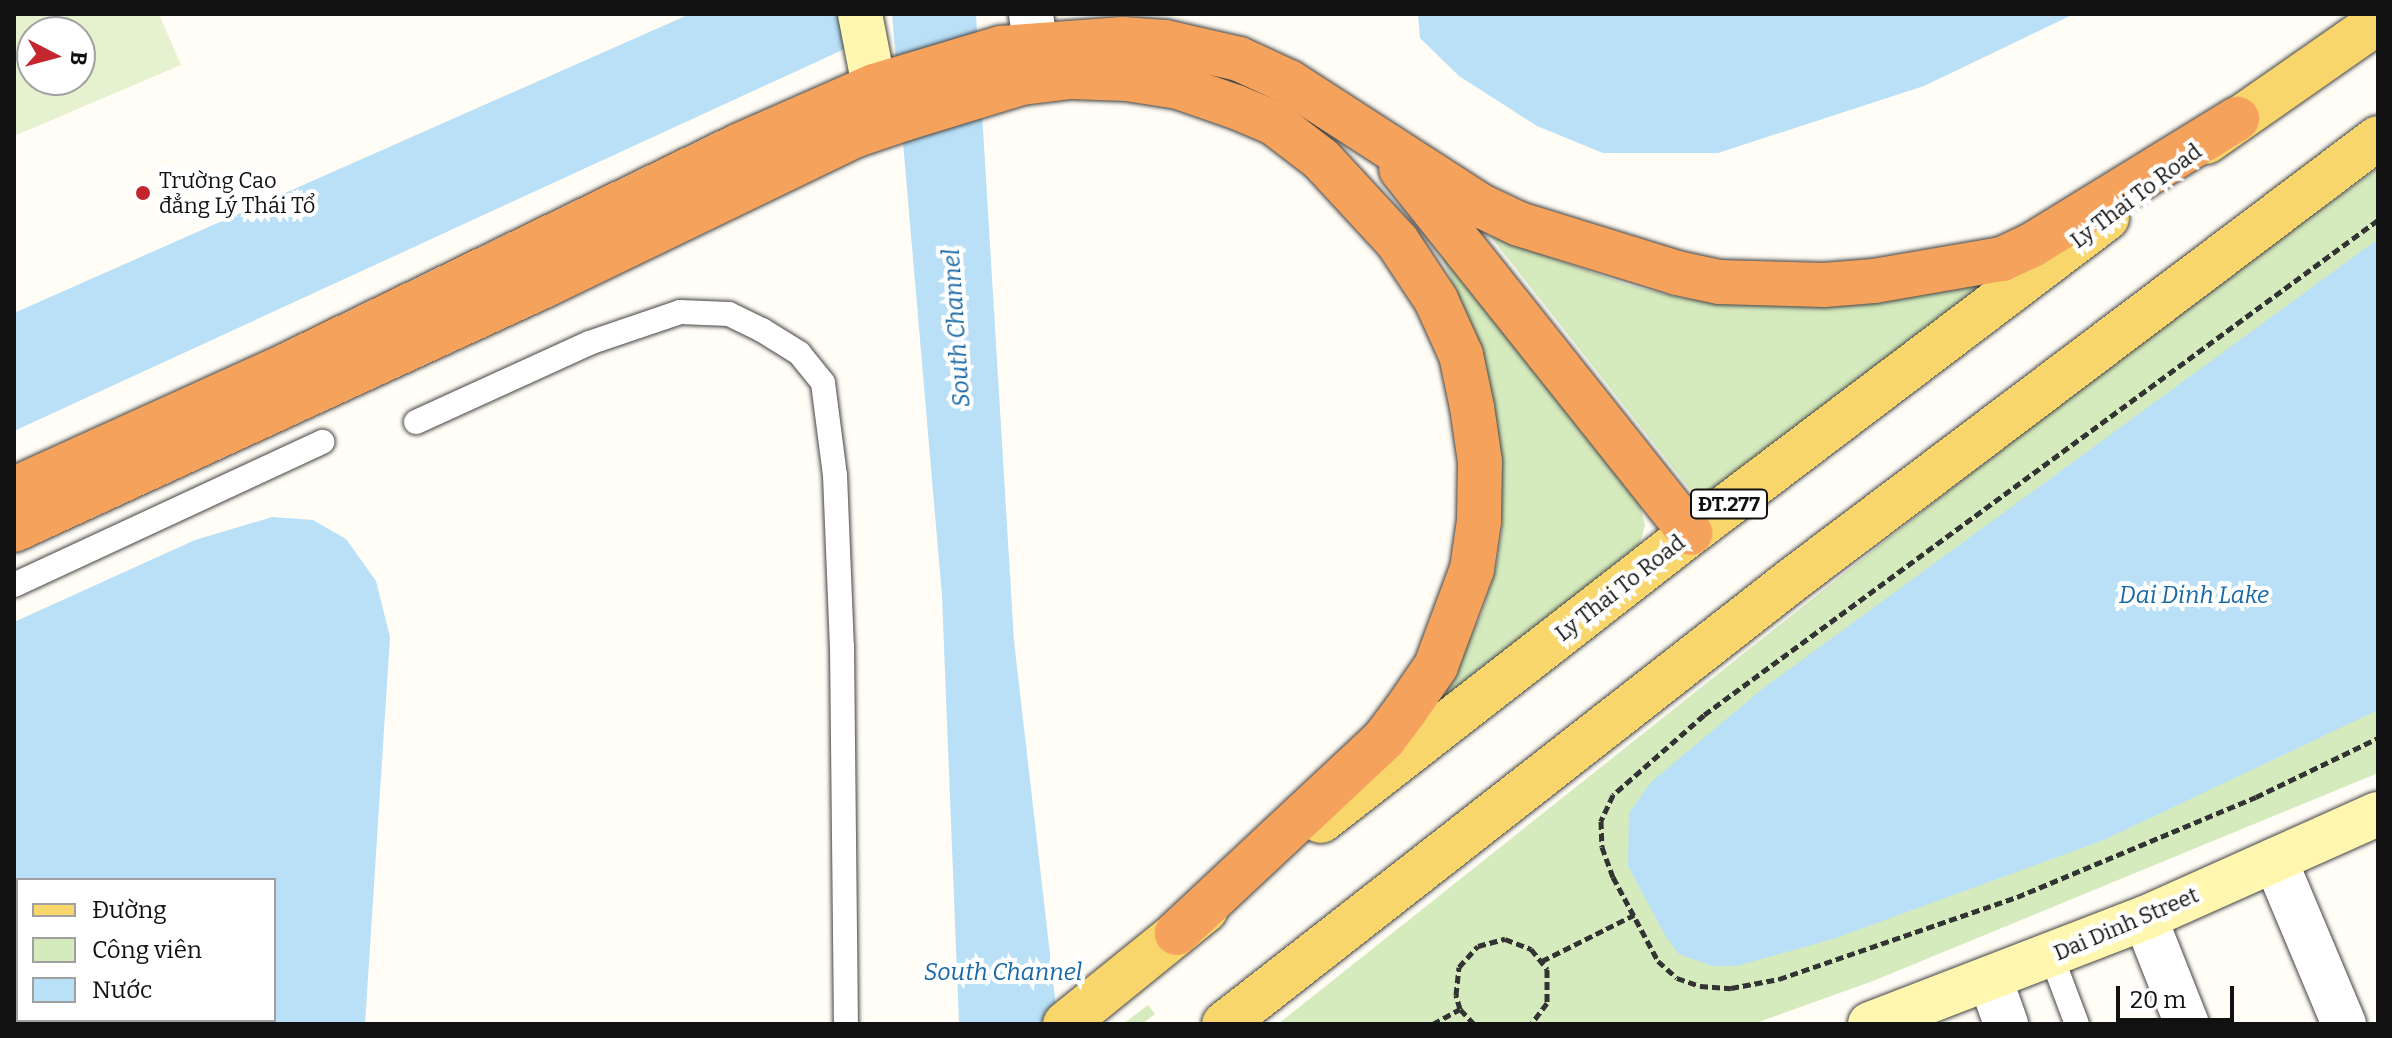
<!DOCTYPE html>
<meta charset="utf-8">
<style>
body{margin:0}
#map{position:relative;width:2392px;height:1038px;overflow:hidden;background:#fffdf5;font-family:Bitter,serif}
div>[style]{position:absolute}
.green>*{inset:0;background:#d5ebbd}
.pitch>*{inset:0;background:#e6f2cf}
.water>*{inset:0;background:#b9e0f7}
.path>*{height:5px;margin-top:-2.5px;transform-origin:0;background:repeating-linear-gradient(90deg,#333 0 8px,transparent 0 12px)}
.roads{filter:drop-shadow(0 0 2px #444) drop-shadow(0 0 2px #444)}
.lane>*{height:24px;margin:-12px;padding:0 12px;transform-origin:12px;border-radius:12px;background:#fff}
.street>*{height:44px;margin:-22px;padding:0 22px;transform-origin:22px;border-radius:22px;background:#fff}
.secondary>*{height:44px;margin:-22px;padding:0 22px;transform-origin:22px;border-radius:22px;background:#fff6b0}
.primary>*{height:44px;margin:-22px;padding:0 22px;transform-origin:22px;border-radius:22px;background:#f9d66b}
.highway>*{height:44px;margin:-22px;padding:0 22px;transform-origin:22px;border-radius:22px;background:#f5a25d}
.dots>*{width:22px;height:22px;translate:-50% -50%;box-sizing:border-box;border:4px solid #fff;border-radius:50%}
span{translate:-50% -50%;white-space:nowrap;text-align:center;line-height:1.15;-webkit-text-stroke:8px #fff;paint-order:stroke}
.shield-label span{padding:2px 6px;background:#fff;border:2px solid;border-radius:6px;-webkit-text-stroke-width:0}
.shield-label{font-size:20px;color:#111;font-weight:700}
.poi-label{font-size:22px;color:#111}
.left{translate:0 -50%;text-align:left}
.street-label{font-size:22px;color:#111}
.water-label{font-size:24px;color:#1768a6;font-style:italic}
.frame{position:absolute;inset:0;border:16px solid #111;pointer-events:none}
.legend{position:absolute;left:16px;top:878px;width:260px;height:144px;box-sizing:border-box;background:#fff;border:2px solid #a0a0a0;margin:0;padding:10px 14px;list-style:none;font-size:24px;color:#111}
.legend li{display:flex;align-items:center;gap:16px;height:40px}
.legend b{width:40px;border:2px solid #a0a0a0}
.north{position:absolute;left:16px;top:16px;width:80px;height:80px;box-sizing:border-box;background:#fff;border:2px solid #a0a0a0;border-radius:50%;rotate:96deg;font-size:22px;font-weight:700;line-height:32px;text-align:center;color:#111}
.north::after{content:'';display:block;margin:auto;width:28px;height:36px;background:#c4262e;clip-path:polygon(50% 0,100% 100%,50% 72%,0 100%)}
.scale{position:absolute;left:2116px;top:986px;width:118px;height:36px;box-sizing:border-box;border:4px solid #111;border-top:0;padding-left:10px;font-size:24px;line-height:28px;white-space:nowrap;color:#111;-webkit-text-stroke:6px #fff;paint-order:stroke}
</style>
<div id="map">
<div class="green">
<i style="clip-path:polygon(2378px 168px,2378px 773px,1873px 981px,1753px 1024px,1278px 1024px,1958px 483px,2217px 284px)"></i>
<i style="clip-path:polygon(1490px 236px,1628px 285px,1681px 298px,1731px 304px,1832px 306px,1986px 284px,1700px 502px)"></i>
<i style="clip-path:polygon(1435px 240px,1638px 496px,1645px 525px,1638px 551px,1442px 700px,1481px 615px,1496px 568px,1502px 528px,1500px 474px,1474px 335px)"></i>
<i style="clip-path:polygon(1148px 1005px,1155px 1014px,1142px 1024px,1123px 1024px)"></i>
</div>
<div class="pitch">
<i style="clip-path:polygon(evenodd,14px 14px,159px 14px,181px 65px,14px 136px,14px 14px,32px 32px,80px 32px,80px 80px,32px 80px,32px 32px)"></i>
</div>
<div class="water">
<i style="clip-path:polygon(690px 14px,838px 14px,851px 46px,14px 431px,14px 313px)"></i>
<i style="clip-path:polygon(892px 14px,976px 14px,1014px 641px,1058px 1024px,959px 1024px,942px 596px)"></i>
<i style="clip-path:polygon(1418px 14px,2074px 14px,1924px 86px,1718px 153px,1603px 153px,1537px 126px,1459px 76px,1420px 38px)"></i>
<i style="clip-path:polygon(2378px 239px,2378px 710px,2104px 840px,1836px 938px,1737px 966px,1712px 966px,1679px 954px,1666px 937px,1628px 866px,1629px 813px,1651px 782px,1761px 690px)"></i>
<i style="clip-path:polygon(evenodd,272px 517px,313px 520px,346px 539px,376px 581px,390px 637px,365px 1024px,14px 1024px,14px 622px,195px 540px,272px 517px,274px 880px,274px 1020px,18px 1020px,18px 880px,274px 880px)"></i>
</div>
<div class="path">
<i style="left:2378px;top:220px;width:836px;rotate:143.71deg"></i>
<i style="left:1704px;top:715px;width:121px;rotate:138.7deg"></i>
<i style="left:1613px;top:795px;width:29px;rotate:115deg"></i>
<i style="left:1601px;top:821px;width:26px;rotate:88deg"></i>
<i style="left:1602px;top:847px;width:32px;rotate:70deg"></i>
<i style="left:1613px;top:877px;width:95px;rotate:61.8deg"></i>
<i style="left:1658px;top:961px;width:25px;rotate:42deg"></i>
<i style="left:1677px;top:978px;width:24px;rotate:19deg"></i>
<i style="left:1700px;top:986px;width:31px;rotate:4deg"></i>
<i style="left:1731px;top:988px;width:49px;rotate:-10.6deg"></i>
<i style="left:1779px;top:979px;width:252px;rotate:-19deg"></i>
<i style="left:2017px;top:897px;width:259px;rotate:-22.7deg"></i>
<i style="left:2256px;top:797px;width:136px;rotate:-25.8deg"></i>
<i style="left:1542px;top:961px;width:103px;rotate:-26.6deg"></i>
<i style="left:1433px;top:1024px;width:31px;rotate:-29deg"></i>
<i style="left:1474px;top:1024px;width:21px;rotate:-133deg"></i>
<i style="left:1460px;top:1009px;width:15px;rotate:-106deg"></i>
<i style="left:1456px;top:995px;width:28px;rotate:-84deg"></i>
<i style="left:1459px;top:967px;width:28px;rotate:-48deg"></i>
<i style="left:1478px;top:946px;width:28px;rotate:-15deg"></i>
<i style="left:1505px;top:939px;width:28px;rotate:21deg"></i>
<i style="left:1531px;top:949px;width:26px;rotate:51deg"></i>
<i style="left:1547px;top:969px;width:34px;rotate:90deg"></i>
<i style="left:1547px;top:1003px;width:26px;rotate:127deg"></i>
</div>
<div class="roads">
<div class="lane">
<i style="left:416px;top:422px;width:190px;rotate:-24.5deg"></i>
<i style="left:589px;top:343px;width:96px;rotate:-18.8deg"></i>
<i style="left:680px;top:312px;width:49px;rotate:2.3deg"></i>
<i style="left:729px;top:314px;width:37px;rotate:26deg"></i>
<i style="left:762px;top:330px;width:44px;rotate:31.9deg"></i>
<i style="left:799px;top:353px;width:38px;rotate:51deg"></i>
<i style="left:823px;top:383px;width:93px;rotate:82.6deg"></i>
<i style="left:835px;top:475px;width:171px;rotate:87.7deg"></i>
<i style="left:842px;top:646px;width:378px;rotate:89.4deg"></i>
<i style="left:14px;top:585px;width:340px;rotate:-24.9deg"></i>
<i style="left:2051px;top:955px;width:74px;rotate:69.4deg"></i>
</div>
<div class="street">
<i style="left:1031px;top:14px;width:29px;rotate:82deg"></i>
<i style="left:2275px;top:860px;width:178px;rotate:67.2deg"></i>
<i style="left:2145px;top:918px;width:114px;rotate:68.4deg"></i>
<i style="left:1990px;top:979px;width:48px;rotate:70.4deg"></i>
</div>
<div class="secondary">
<i style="left:860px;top:14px;width:73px;rotate:79deg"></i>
<i style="left:1870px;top:1024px;width:295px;rotate:-21.1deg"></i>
<i style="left:2145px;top:918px;width:255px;rotate:-24.1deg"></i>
</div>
<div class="primary">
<i style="left:2206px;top:142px;width:210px;rotate:-34.9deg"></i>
<i style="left:1321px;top:821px;width:469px;rotate:-37.9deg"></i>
<i style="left:1691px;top:533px;width:522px;rotate:-37.13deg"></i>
<i style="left:1065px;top:1024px;width:181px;rotate:-39deg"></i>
<i style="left:1224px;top:1024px;width:726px;rotate:-38.01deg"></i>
<i style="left:1796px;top:577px;width:729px;rotate:-37.03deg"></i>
</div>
<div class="highway">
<i style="left:1401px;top:169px;width:465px;rotate:51.5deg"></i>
<i style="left:14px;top:489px;width:300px;rotate:-24.4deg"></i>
<i style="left:287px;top:365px;width:501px;rotate:-25.9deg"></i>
<i style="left:738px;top:146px;width:149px;rotate:-23.8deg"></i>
<i style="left:874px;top:86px;width:133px;rotate:-16.7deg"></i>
<i style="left:1001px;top:48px;width:122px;rotate:-4.2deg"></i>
<i style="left:1123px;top:39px;width:42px;rotate:4.1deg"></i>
<i style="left:1165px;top:42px;width:76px;rotate:12.9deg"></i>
<i style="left:1239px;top:59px;width:55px;rotate:24.7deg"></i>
<i style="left:1289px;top:82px;width:226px;rotate:32.9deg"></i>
<i style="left:1479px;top:205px;width:44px;rotate:25.4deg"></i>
<i style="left:1519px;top:224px;width:165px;rotate:17.2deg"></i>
<i style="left:1677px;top:273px;width:43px;rotate:12.1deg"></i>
<i style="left:1719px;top:282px;width:105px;rotate:1.6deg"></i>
<i style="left:1824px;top:285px;width:50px;rotate:-4.6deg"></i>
<i style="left:1874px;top:281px;width:130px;rotate:-9.8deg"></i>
<i style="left:2002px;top:259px;width:33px;rotate:-25deg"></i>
<i style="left:2032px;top:245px;width:241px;rotate:-31.6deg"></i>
<i style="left:14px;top:530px;width:588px;rotate:-24.73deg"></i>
<i style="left:548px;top:284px;width:340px;rotate:-25.8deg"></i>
<i style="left:854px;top:136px;width:53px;rotate:-18.8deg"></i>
<i style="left:904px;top:119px;width:123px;rotate:-17deg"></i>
<i style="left:1022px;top:83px;width:49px;rotate:-7deg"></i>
<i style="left:1071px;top:77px;width:56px;rotate:2deg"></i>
<i style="left:1127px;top:79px;width:52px;rotate:8.9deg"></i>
<i style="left:1178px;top:87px;width:61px;rotate:19deg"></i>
<i style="left:1236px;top:107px;width:41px;rotate:22.8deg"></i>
<i style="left:1274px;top:123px;width:59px;rotate:37.5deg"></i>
<i style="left:1321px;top:159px;width:112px;rotate:47.2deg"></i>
<i style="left:1397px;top:241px;width:71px;rotate:56.5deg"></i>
<i style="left:1436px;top:300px;width:60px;rotate:65.6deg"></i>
<i style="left:1461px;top:355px;width:53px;rotate:78.1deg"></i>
<i style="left:1472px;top:407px;width:56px;rotate:81.7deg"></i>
<i style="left:1480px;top:462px;width:59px;rotate:91deg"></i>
<i style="left:1479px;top:521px;width:49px;rotate:98.3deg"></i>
<i style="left:1472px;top:569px;width:103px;rotate:110.4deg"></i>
<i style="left:1436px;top:666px;width:55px;rotate:124.6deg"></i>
<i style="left:1405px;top:711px;width:35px;rotate:127deg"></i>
<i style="left:1384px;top:739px;width:284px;rotate:136.9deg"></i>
</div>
</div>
<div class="dots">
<i style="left:143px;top:193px;background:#c4262e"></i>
</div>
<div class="shield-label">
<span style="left:1729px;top:504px">ĐT.277</span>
</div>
<div class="poi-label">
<span class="left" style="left:159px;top:193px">Trường Cao<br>đẳng Lý Thái Tổ</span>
</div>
<div class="street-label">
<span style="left:2136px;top:196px;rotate:-37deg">Ly Thai To Road</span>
<span style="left:1620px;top:588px;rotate:-38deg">Ly Thai To Road</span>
<span style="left:2126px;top:924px;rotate:-23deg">Dai Dinh Street</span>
</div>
<div class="water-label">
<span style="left:957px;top:328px;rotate:-94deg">South Channel</span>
<span style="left:2194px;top:596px">Dai Dinh Lake</span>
<span style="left:1003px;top:973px">South Channel</span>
</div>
<div class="frame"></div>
<ul class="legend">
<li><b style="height:10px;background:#f9d66b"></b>Đường</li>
<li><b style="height:22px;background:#d5ebbd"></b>Công viên</li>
<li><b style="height:22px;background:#b9e0f7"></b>Nước</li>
</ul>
<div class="north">B</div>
<div class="scale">20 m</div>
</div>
